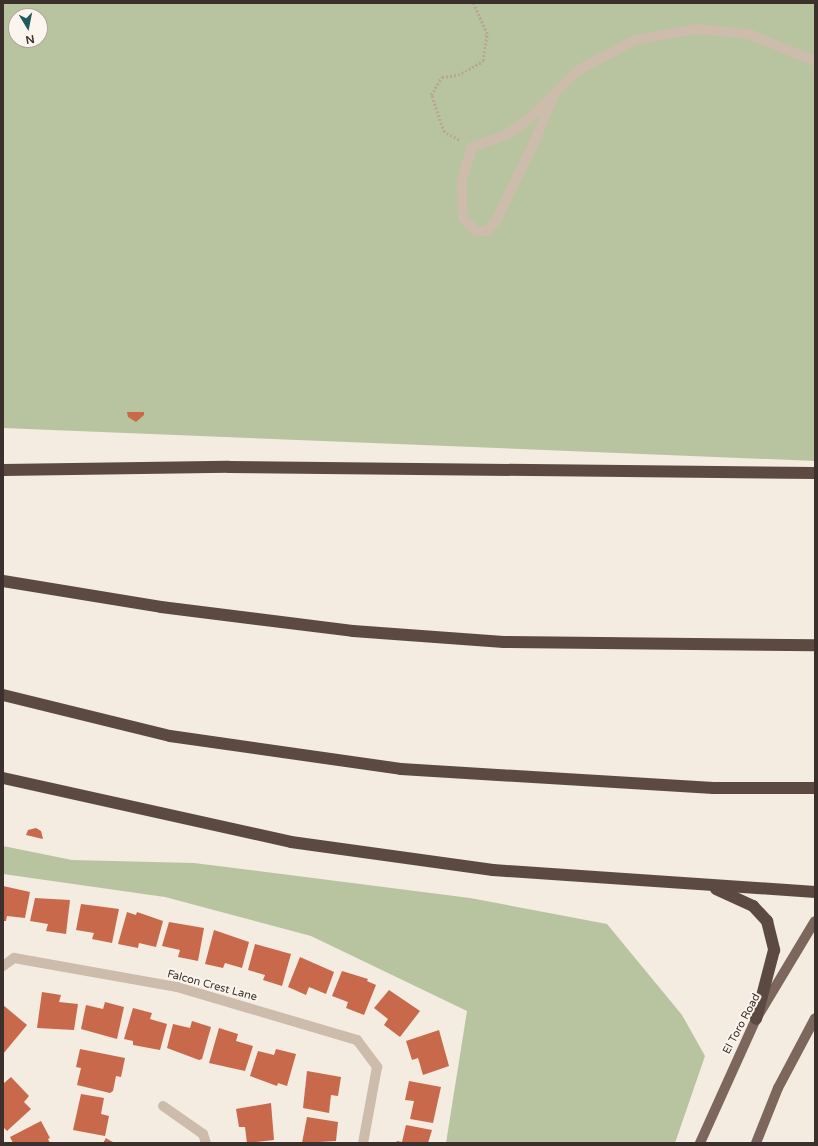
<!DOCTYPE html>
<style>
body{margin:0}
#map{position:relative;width:818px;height:1146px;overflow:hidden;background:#f4ebe1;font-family:"Varela Round",sans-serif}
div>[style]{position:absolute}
.green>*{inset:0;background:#b8c4a0}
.building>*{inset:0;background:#c8694b}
.path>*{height:2.5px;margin-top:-1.25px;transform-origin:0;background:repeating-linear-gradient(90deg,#b9a596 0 2px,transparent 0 4px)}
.lane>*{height:10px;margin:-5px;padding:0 5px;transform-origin:5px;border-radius:5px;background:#cdbbac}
.street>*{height:10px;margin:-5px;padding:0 5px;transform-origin:5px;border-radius:5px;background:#cdbbac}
.primary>*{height:10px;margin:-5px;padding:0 5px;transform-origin:5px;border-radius:5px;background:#7d675c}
.highway>*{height:12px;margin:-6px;padding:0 6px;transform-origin:6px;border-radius:6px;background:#5c4a42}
span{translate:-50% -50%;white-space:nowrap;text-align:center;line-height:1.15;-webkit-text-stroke:4px #fbf5ee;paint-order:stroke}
.street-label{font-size:11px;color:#3b302b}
.frame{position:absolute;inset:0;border:4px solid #3b302b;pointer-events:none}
.north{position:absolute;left:8px;top:8px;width:40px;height:40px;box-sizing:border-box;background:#fbf5ee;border:1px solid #aea6a0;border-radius:50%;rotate:170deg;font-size:11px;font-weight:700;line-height:16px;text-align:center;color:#3b302b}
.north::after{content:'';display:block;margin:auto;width:14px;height:18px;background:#1f5a5e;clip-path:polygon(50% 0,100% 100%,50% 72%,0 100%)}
</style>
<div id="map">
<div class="green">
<i style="clip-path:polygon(evenodd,3px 3px,815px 3px,815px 461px,3px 428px,3px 3px,16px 16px,40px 16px,40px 40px,16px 40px,16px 16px)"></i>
<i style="clip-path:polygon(3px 846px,72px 860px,194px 863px,470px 898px,607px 924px,682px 1015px,705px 1056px,675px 1143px,446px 1143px,467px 1011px,311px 936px,165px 897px,3px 874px)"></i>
</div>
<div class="building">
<i style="clip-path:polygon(127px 412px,144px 412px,144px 415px,136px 422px,128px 417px)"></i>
<i style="clip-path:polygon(36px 828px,41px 831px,43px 839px,26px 835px,28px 830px)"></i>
<i style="clip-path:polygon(3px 886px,30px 892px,25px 918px,7px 916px,6px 921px,3px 921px)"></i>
<i style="clip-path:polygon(35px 898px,70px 900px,66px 934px,46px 931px,48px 924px,30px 921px)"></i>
<i style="clip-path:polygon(81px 904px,119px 909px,112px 943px,92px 939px,94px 933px,76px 930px)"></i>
<i style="clip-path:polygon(127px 912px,136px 915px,137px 912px,163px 921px,156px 947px,139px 943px,138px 948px,118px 944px)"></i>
<i style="clip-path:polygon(169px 922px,204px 928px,198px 961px,178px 957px,180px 950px,162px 946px)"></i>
<i style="clip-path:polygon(214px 930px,249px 942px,242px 968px,225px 963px,223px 968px,205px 964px)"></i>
<i style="clip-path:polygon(255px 944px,291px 954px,282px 986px,263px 980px,265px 975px,248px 970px)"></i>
<i style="clip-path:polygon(300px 957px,334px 972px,326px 994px,309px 987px,306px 995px,288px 987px)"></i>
<i style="clip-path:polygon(342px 971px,368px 979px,367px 981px,376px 985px,364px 1015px,346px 1008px,348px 1002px,332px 996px)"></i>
<i style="clip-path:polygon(389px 990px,420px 1011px,400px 1037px,384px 1025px,388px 1019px,374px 1008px)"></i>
<i style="clip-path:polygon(42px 992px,61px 995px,59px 1002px,78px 1004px,74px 1030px,37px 1028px)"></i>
<i style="clip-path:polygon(105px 1002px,124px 1007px,117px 1039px,81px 1029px,86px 1005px,103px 1009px)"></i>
<i style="clip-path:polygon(3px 1005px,27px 1025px,3px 1054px)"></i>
<i style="clip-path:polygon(133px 1008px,152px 1013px,150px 1019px,167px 1024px,160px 1050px,133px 1045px,133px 1041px,124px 1039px)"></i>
<i style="clip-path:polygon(192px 1021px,211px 1027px,202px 1059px,199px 1060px,167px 1048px,173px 1024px,190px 1028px)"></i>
<i style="clip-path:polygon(219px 1028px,238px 1034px,236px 1041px,253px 1046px,245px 1071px,209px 1063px)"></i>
<i style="clip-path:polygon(439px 1030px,449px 1066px,423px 1075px,418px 1058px,412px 1060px,406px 1041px)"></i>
<i style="clip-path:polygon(80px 1049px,125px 1058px,121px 1077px,116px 1076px,113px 1091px,110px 1093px,77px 1085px,81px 1068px,76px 1067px)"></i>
<i style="clip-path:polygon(276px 1049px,296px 1054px,287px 1086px,278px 1083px,277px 1086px,250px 1076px,258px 1051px,274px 1055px)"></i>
<i style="clip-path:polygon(307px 1071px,341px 1077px,338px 1096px,331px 1095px,329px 1113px,303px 1108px)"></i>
<i style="clip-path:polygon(11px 1077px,29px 1096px,24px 1102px,31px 1109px,7px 1131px,3px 1127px,3px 1084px)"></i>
<i style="clip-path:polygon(409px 1081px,441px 1087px,433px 1123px,410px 1119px,414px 1101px,405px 1100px)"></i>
<i style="clip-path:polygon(81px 1094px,104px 1098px,101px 1114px,109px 1116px,105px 1136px,73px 1130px)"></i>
<i style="clip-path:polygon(271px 1103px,274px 1140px,247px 1143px,245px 1127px,239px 1127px,236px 1109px)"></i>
<i style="clip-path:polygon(307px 1117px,338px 1122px,336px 1141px,302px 1143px)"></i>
<i style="clip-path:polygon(41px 1121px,50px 1138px,48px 1139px,50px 1143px,13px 1143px,10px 1137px)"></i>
<i style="clip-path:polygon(406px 1125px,432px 1130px,428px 1143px,396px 1143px,397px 1141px,402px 1142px)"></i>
<i style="clip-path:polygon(106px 1138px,109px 1140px,115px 1143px,103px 1143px)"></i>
</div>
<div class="path">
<i style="left:459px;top:140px;width:17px;rotate:-152deg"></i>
<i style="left:444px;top:132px;width:39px;rotate:-109deg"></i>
<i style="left:431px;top:95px;width:21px;rotate:-59deg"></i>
<i style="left:442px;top:77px;width:16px;rotate:-7deg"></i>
<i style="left:458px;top:75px;width:29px;rotate:-29deg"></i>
<i style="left:483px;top:61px;width:27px;rotate:-82deg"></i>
<i style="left:487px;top:34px;width:34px;rotate:-114deg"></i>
</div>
<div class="lane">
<i style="left:553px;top:96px;width:41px;rotate:111.5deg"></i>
<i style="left:538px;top:134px;width:97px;rotate:115.8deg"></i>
<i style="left:496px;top:221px;width:13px;rotate:132deg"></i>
<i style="left:487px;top:231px;width:11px;rotate:180deg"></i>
<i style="left:476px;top:231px;width:18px;rotate:-135deg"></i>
<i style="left:463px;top:218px;width:37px;rotate:-92deg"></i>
<i style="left:462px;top:181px;width:35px;rotate:-74deg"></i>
<i style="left:472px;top:147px;width:37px;rotate:-20deg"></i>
<i style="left:507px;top:134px;width:27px;rotate:-34deg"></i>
<i style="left:529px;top:119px;width:68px;rotate:-45deg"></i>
<i style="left:577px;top:71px;width:66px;rotate:-28.1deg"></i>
<i style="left:635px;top:40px;width:63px;rotate:-10.1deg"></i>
<i style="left:697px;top:29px;width:52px;rotate:5.5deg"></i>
<i style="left:749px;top:34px;width:71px;rotate:22.2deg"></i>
</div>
<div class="street">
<i style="left:3px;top:966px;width:14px;rotate:-36deg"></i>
<i style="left:14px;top:958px;width:166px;rotate:10.1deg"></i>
<i style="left:177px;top:987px;width:188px;rotate:16.4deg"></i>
<i style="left:357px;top:1040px;width:34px;rotate:53deg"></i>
<i style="left:377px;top:1067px;width:77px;rotate:100.4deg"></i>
<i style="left:163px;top:1106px;width:49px;rotate:35deg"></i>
<i style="left:203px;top:1134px;width:9px;rotate:72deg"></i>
</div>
<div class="primary">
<i style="left:700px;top:1143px;width:136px;rotate:-65.7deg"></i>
<i style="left:756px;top:1019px;width:114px;rotate:-59deg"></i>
<i style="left:756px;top:1143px;width:59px;rotate:-68.2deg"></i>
<i style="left:778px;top:1088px;width:79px;rotate:-62.1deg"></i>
</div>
<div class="highway">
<i style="left:3px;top:470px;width:226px;rotate:-0.8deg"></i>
<i style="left:229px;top:467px;width:586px;rotate:0.59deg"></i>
<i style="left:3px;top:581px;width:160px;rotate:9.3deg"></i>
<i style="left:161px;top:607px;width:193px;rotate:7.1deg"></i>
<i style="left:353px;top:631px;width:151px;rotate:4.2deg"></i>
<i style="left:504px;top:642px;width:311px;rotate:0.6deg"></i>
<i style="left:3px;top:695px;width:172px;rotate:13.8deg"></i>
<i style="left:170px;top:736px;width:233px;rotate:8.1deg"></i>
<i style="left:401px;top:769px;width:313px;rotate:3.5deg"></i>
<i style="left:713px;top:788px;width:102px"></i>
<i style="left:3px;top:778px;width:295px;rotate:12.5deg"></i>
<i style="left:291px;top:842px;width:204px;rotate:7.9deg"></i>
<i style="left:493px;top:870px;width:323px;rotate:3.9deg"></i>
<i style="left:716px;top:889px;width:41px;rotate:24.7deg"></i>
<i style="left:753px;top:906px;width:21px;rotate:47deg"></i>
<i style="left:767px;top:921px;width:30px;rotate:76deg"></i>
<i style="left:774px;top:950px;width:71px;rotate:104.6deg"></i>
</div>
<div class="street-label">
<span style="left:212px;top:986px;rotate:15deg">Falcon Crest Lane</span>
<span style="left:742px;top:1024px;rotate:-62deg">El Toro Road</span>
</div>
<div class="frame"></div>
<div class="north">N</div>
</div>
